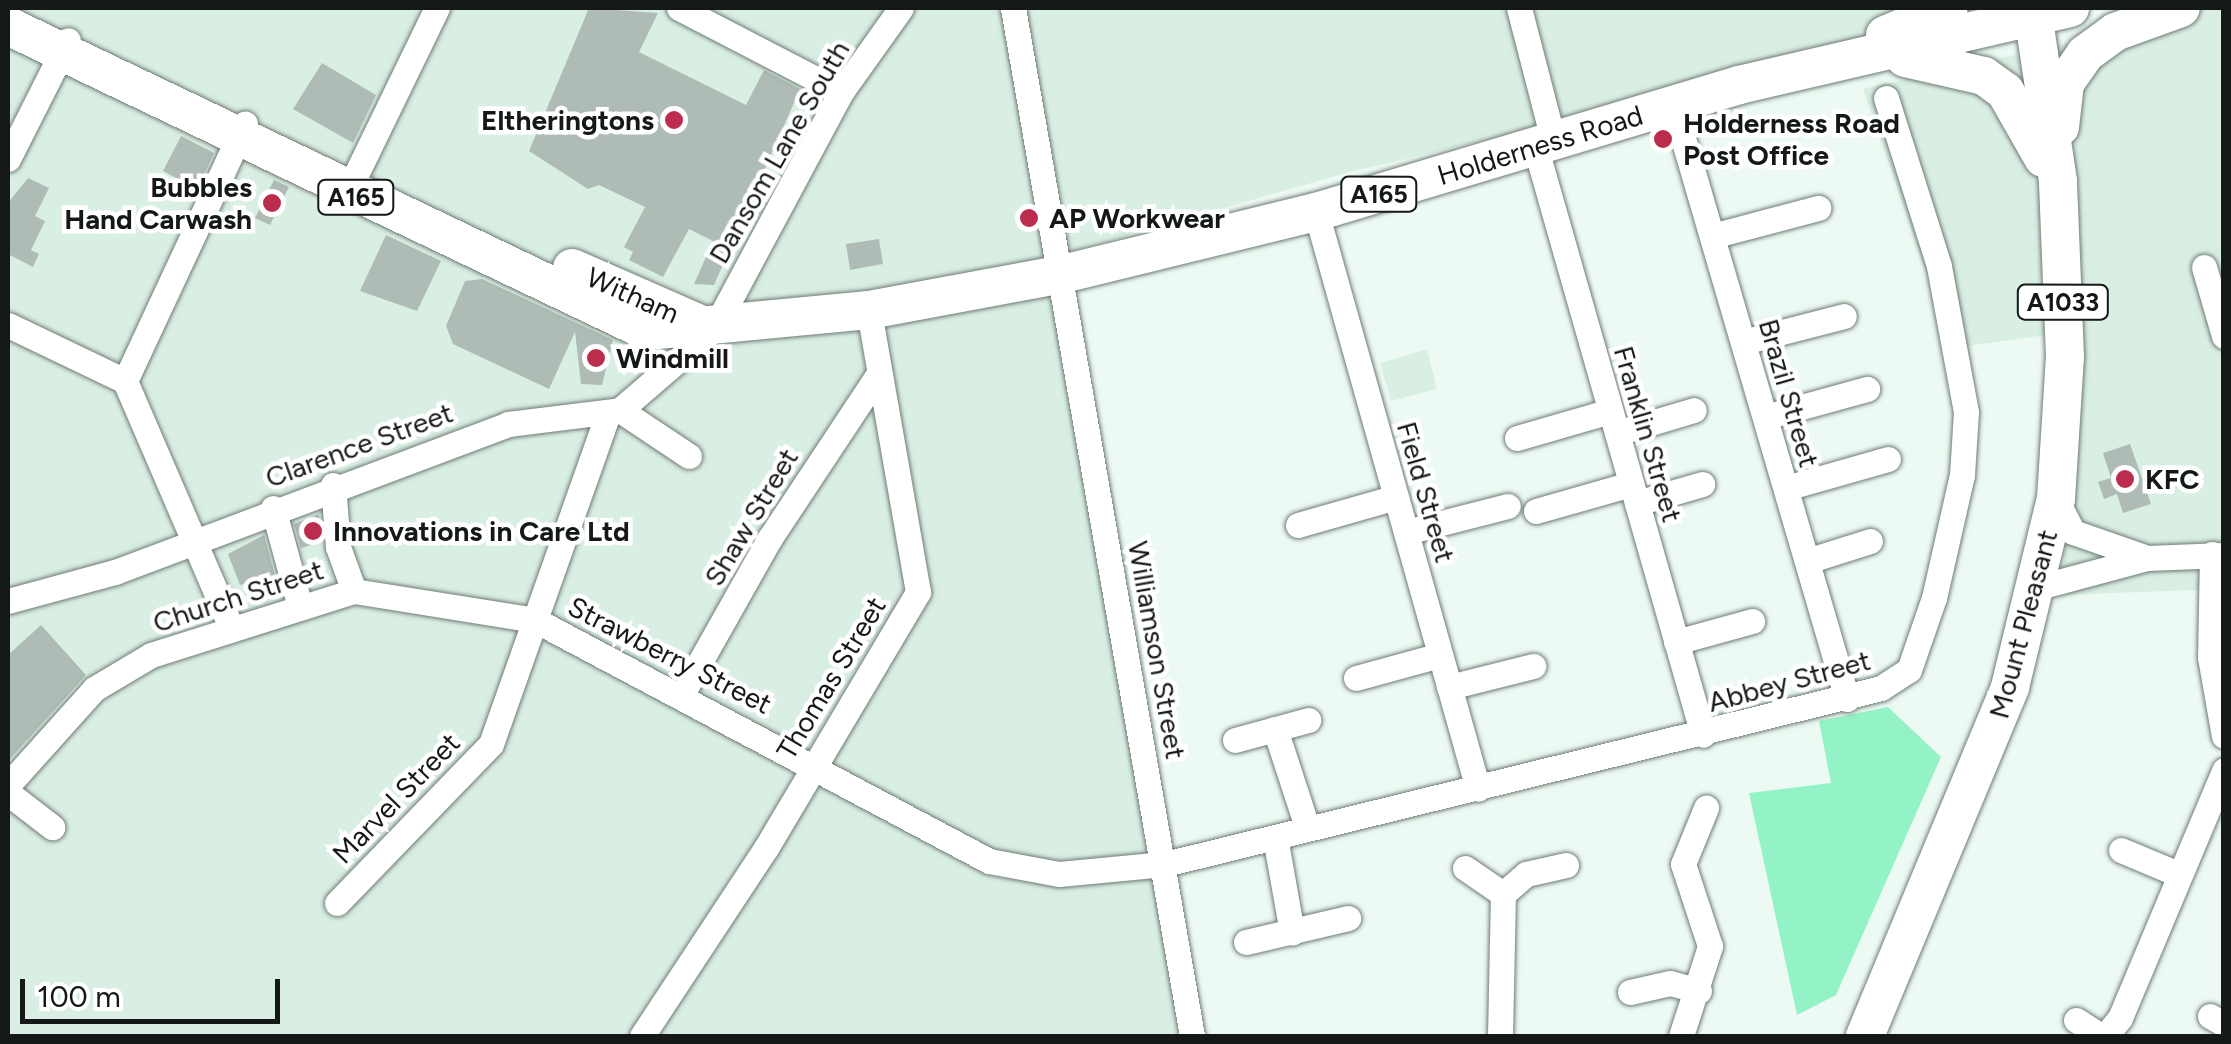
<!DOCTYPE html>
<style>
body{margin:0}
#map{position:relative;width:2231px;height:1044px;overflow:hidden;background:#ecfaf3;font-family:Figtree,sans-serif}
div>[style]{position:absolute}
.built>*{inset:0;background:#daefe4}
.green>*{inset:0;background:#93f3c7}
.building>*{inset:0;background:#afbcb5}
.roads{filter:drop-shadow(0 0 2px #6f7b74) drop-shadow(0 0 2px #6f7b74)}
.minor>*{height:25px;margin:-12.5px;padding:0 12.5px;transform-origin:12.5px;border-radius:12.5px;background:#fff}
.highway>*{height:38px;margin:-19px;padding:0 19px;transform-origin:19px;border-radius:19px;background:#fff}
.dots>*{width:28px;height:28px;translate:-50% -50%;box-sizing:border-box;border:5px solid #fff;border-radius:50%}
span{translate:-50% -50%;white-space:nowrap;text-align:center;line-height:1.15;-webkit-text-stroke:9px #fff;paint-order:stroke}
.shield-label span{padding:2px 8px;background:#fff;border:2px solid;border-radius:8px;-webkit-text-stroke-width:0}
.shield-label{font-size:25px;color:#141917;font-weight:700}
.poi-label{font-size:28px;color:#141917;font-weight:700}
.right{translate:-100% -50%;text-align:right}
.left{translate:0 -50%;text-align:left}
.street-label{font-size:28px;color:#141917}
.frame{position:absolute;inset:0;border:10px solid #141917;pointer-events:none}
.scale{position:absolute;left:20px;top:979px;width:260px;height:45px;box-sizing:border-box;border:5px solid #141917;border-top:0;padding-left:12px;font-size:30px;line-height:35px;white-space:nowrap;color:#141917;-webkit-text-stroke:8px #fff;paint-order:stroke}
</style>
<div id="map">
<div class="built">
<i style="clip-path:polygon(8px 8px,1924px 8px,1851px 54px,1350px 172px,1048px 258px,1202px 1036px,8px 1036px)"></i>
<i style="clip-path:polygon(2150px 8px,2223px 8px,2223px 589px,2062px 595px,2076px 331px,1952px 348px,1863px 89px,2152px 24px)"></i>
<i style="clip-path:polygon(1427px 349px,1437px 389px,1391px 401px,1380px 363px)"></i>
</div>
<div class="green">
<i style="clip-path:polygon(1888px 707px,1941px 757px,1836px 995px,1797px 1015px,1749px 793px,1831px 783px,1819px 721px)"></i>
</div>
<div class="building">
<i style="clip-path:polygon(589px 8px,658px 13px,639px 52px,746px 105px,764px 70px,800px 89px,714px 285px,694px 284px,713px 241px,689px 229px,663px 277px,629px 260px,633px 252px,624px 247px,645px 207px,599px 185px,588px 189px,529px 151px)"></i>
<i style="clip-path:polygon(322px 63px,376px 95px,353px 143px,293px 109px)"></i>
<i style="clip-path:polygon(181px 136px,214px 153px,197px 189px,163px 171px)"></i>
<i style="clip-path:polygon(28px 178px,49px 188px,35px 216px,45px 221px,31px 250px,39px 254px,33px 267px,8px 254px,8px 203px)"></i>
<i style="clip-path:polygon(274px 180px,289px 187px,270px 225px,255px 218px)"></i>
<i style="clip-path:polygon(386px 235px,441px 261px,417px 311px,360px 291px)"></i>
<i style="clip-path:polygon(879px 239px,883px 264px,850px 270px,846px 244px)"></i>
<i style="clip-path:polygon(482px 279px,613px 340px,602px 385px,581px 384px,575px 332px,549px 389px,453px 344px,446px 326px,465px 281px)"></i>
<i style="clip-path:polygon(2130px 444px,2151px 504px,2123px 513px,2117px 494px,2104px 499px,2098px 482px,2111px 478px,2103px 453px)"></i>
<i style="clip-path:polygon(319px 514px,321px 542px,301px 548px,294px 524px)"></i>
<i style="clip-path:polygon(264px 535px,275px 576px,240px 585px,228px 554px)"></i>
<i style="clip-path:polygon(41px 625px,86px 675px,8px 761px,8px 655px)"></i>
</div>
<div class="roads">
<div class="minor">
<i style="left:679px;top:8px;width:182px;rotate:27.4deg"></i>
<i style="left:1013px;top:8px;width:1043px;rotate:80.12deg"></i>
<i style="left:1519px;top:8px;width:139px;rotate:75.5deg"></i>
<i style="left:1673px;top:104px;width:620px;rotate:73.7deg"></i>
<i style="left:1536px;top:149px;width:609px;rotate:74.09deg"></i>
<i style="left:8px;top:159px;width:133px;rotate:-63.2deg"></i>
<i style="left:347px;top:193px;width:206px;rotate:-64.1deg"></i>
<i style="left:1316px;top:212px;width:599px;rotate:74.32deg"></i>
<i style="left:1712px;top:236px;width:110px;rotate:-14.8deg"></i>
<i style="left:2204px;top:267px;width:72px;rotate:73.8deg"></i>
<i style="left:8px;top:325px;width:130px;rotate:25.6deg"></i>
<i style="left:1743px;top:342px;width:104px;rotate:-14.4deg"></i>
<i style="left:125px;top:381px;width:284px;rotate:-65deg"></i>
<i style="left:125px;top:381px;width:266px;rotate:66.7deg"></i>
<i style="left:620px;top:410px;width:83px;rotate:33.7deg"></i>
<i style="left:1765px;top:417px;width:106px;rotate:-15.4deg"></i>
<i style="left:1617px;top:433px;width:80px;rotate:-16.6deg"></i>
<i style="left:1517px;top:438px;width:97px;rotate:-16.2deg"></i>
<i style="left:333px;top:485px;width:62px;rotate:85.4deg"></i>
<i style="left:338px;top:547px;width:47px;rotate:70deg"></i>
<i style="left:1786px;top:488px;width:106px;rotate:-15.9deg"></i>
<i style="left:2056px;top:499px;width:37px;rotate:63deg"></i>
<i style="left:2073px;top:532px;width:73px;rotate:19.2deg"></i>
<i style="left:1637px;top:503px;width:68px;rotate:-16.3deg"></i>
<i style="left:273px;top:508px;width:103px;rotate:74.7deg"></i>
<i style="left:1536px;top:511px;width:99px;rotate:-15.9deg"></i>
<i style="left:1298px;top:525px;width:102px;rotate:-15.9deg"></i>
<i style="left:1406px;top:532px;width:105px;rotate:-14.3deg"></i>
<i style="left:2212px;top:554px;width:103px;rotate:91.1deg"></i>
<i style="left:2210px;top:657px;width:80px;rotate:80deg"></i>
<i style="left:1807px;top:561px;width:66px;rotate:-17.6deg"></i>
<i style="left:2039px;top:587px;width:112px;rotate:-15deg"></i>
<i style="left:2147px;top:558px;width:77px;rotate:-2.2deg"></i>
<i style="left:8px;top:601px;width:111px;rotate:-15.2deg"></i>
<i style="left:115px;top:572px;width:420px;rotate:-20.6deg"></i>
<i style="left:508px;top:424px;width:113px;rotate:-7.1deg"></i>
<i style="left:620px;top:410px;width:124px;rotate:-40.8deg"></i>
<i style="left:714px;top:329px;width:269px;rotate:-61.8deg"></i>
<i style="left:841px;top:92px;width:103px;rotate:-54.5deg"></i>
<i style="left:1676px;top:642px;width:79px;rotate:-15.4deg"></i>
<i style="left:1356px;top:678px;width:87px;rotate:-15.3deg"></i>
<i style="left:1449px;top:687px;width:87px;rotate:-14deg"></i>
<i style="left:682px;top:694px;width:179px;rotate:-60.6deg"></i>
<i style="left:770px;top:538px;width:196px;rotate:-56.5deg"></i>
<i style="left:1275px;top:729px;width:103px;rotate:71.9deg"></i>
<i style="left:1235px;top:740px;width:76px;rotate:-15.3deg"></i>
<i style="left:8px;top:785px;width:129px;rotate:-48.1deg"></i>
<i style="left:94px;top:689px;width:66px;rotate:-30.8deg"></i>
<i style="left:151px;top:655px;width:213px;rotate:-17.5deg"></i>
<i style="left:354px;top:591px;width:183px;rotate:9.1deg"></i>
<i style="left:535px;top:620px;width:514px;rotate:27.96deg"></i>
<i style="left:989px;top:861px;width:71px;rotate:10.5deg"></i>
<i style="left:1059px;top:874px;width:106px;rotate:-5.4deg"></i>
<i style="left:1165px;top:864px;width:737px;rotate:-13.81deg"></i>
<i style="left:1881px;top:688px;width:33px;rotate:-33deg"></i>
<i style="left:1909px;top:670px;width:76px;rotate:-70.9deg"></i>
<i style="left:1934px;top:598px;width:126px;rotate:-77.2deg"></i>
<i style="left:1962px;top:475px;width:63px;rotate:-86.4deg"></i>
<i style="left:1966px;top:412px;width:148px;rotate:-100.5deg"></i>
<i style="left:1939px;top:266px;width:176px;rotate:-107.5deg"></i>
<i style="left:8px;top:793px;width:56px;rotate:37.7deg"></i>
<i style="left:1275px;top:837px;width:97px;rotate:79.9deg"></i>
<i style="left:2121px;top:850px;width:62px;rotate:22.8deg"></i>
<i style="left:1465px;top:868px;width:46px;rotate:34.4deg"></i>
<i style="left:337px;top:903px;width:221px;rotate:-45.9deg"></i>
<i style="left:491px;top:744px;width:350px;rotate:-70.5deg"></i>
<i style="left:1246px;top:942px;width:105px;rotate:-13.2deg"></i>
<i style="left:1630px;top:992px;width:41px;rotate:-12.7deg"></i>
<i style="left:1670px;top:983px;width:30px;rotate:15deg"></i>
<i style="left:2210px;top:1016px;width:16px;rotate:30deg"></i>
<i style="left:2076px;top:1020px;width:30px;rotate:33deg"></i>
<i style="left:642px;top:1036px;width:225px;rotate:-56.6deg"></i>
<i style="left:766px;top:848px;width:298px;rotate:-59.3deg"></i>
<i style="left:918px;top:592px;width:286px;rotate:-99.9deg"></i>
<i style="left:1500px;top:1036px;width:142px;rotate:-88.8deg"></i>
<i style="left:1503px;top:894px;width:30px;rotate:-41deg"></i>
<i style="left:1526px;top:874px;width:41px;rotate:-12.7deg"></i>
<i style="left:1681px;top:1036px;width:95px;rotate:-72.1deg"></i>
<i style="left:1710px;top:946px;width:86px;rotate:-108.2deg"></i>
<i style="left:1683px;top:864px;width:61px;rotate:-67.7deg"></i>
<i style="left:2105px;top:1036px;width:23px;rotate:-50deg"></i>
<i style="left:2120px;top:1018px;width:269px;rotate:-67.2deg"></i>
</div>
<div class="highway">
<i style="left:8px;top:26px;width:708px;rotate:25.52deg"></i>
<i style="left:647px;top:331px;width:223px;rotate:-5.4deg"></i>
<i style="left:869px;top:310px;width:197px;rotate:-10.5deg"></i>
<i style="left:1063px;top:274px;width:260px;rotate:-13.8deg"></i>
<i style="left:1316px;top:212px;width:442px;rotate:-16.7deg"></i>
<i style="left:1739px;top:85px;width:340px;rotate:-13.1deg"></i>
<i style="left:1885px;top:35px;width:69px;rotate:-22.9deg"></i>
<i style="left:1905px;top:58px;width:81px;rotate:12.8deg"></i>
<i style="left:1984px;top:76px;width:26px;rotate:36deg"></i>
<i style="left:2005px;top:91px;width:77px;rotate:60.4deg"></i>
<i style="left:2060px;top:127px;width:44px;rotate:-83.5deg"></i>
<i style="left:2065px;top:83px;width:35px;rotate:-55deg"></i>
<i style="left:2085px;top:54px;width:37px;rotate:-36deg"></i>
<i style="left:2115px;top:32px;width:70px;rotate:-20deg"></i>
<i style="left:572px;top:268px;width:140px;rotate:23.6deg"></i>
<i style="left:1865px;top:1036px;width:378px;rotate:-67.4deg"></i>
<i style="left:2010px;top:687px;width:194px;rotate:-76.3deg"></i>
<i style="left:2056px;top:499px;width:142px;rotate:-86.4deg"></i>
<i style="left:2065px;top:357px;width:176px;rotate:-92.3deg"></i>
<i style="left:2058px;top:181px;width:175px;rotate:-98.5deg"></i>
</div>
</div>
<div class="dots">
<i style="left:674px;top:120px;background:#bc2c4d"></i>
<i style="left:1663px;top:139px;background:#bc2c4d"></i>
<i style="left:272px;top:203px;background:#bc2c4d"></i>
<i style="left:1029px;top:218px;background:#bc2c4d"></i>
<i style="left:596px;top:358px;background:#bc2c4d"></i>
<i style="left:2125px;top:479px;background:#bc2c4d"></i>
<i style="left:313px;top:531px;background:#bc2c4d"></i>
</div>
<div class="shield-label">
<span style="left:1379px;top:194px">A165</span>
<span style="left:356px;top:197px">A165</span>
<span style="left:2063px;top:302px">A1033</span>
</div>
<div class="poi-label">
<span class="right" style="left:654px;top:120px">Eltheringtons</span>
<span class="left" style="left:1683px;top:139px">Holderness Road<br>Post Office</span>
<span class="right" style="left:252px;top:203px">Bubbles<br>Hand Carwash</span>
<span class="left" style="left:1049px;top:218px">AP Workwear</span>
<span class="left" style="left:616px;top:358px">Windmill</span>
<span class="left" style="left:2145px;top:479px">KFC</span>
<span class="left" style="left:333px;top:531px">Innovations in Care Ltd</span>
</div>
<div class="street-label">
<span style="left:1540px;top:145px;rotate:-17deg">Holderness Road</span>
<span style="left:779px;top:152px;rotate:-60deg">Dansom Lane South</span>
<span style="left:633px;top:295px;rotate:24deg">Witham</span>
<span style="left:1789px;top:393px;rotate:74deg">Brazil Street</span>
<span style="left:1648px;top:434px;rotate:74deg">Franklin Street</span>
<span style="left:359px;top:445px;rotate:-20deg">Clarence Street</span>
<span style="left:1426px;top:492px;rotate:74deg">Field Street</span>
<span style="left:751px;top:517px;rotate:-59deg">Shaw Street</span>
<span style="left:238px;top:596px;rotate:-18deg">Church Street</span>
<span style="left:2023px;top:624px;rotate:-75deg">Mount Pleasant</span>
<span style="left:1157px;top:650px;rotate:80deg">Williamson Street</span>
<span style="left:670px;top:655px;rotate:27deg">Strawberry Street</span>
<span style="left:831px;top:678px;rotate:-59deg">Thomas Street</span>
<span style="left:1789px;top:681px;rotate:-15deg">Abbey Street</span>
<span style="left:396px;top:798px;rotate:-46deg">Marvel Street</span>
</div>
<div class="frame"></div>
<div class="scale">100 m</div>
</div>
